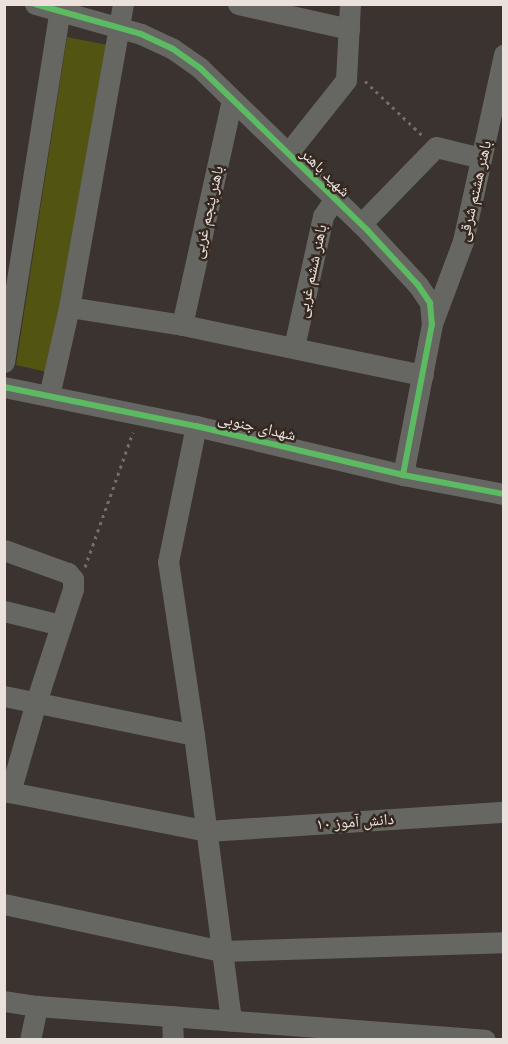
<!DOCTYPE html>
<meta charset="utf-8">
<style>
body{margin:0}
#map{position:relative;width:508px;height:1044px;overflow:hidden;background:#3a3330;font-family:"PT Serif","Noto Naskh Arabic",serif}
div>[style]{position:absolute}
.green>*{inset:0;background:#525412}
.path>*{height:3px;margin-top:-1.5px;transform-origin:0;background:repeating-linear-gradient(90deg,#706e6c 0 3px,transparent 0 7.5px)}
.minor>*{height:21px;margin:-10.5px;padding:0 10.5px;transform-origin:10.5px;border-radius:10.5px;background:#666662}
.cycleway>*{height:6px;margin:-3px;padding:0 3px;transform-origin:3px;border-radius:3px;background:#5cba63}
span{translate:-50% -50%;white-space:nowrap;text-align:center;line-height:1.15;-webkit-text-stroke:5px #352821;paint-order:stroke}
.street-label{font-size:16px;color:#eae1dd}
.frame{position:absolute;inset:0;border:6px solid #eae1dd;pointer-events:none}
</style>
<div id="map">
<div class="green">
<i style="clip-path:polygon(67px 37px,108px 45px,47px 372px,16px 365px)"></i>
</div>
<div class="path">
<i style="left:365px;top:81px;width:80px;rotate:43.5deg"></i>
<i style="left:85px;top:567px;width:143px;rotate:-70.4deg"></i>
</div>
<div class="minor">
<i style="left:35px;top:4px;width:110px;rotate:15.8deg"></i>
<i style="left:141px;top:34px;width:35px;rotate:25deg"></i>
<i style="left:173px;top:49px;width:33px;rotate:35deg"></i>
<i style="left:200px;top:68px;width:234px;rotate:44.1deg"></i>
<i style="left:368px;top:231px;width:74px;rotate:47.2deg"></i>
<i style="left:418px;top:285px;width:22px;rotate:56deg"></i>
<i style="left:430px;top:303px;width:21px;rotate:85deg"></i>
<i style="left:432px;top:324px;width:154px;rotate:100.9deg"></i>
<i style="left:238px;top:4px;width:114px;rotate:12.7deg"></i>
<i style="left:288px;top:153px;width:93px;rotate:-51.5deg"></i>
<i style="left:346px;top:80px;width:76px;rotate:-87deg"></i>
<i style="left:361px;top:224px;width:107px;rotate:-45.8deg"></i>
<i style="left:436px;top:147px;width:46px;rotate:13.7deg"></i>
<i style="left:69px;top:307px;width:110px;rotate:8.9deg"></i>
<i style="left:178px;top:324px;width:250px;rotate:11.8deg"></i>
<i style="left:433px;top:321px;width:85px;rotate:-69.4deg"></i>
<i style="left:463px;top:241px;width:191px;rotate:-77.6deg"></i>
<i style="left:182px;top:325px;width:231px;rotate:-77.5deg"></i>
<i style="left:294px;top:347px;width:134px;rotate:-77.5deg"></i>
<i style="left:323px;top:216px;width:22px;rotate:-56deg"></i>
<i style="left:4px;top:362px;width:356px;rotate:-81deg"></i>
<i style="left:4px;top:387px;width:196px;rotate:11.5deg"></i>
<i style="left:196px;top:426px;width:213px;rotate:13.3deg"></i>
<i style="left:403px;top:475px;width:103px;rotate:10.7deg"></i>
<i style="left:49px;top:396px;width:91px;rotate:-77.3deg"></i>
<i style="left:69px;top:307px;width:308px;rotate:-79.9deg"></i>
<i style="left:4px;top:550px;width:68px;rotate:19.8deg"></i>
<i style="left:68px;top:573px;width:8px;rotate:50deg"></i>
<i style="left:73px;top:579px;width:10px;rotate:90deg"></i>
<i style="left:73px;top:589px;width:119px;rotate:108.1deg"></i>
<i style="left:36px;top:702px;width:94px;rotate:106.1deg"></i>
<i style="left:4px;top:611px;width:59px;rotate:13.8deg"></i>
<i style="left:4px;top:696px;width:194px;rotate:11.6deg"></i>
<i style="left:194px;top:735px;width:288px;rotate:82.6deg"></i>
<i style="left:194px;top:735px;width:175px;rotate:-98.5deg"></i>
<i style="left:168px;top:562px;width:139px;rotate:-78.4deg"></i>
<i style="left:4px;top:791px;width:207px;rotate:11.1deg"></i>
<i style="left:207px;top:831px;width:298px;rotate:-3.7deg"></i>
<i style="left:4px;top:904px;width:223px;rotate:12.2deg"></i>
<i style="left:222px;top:951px;width:282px;rotate:-1.8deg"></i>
<i style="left:4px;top:1001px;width:33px;rotate:9deg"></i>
<i style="left:37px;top:1006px;width:449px;rotate:4.3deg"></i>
<i style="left:172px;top:1016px;width:24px;rotate:88deg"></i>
<i style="left:30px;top:1040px;width:35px;rotate:-78deg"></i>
</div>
<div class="cycleway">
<i style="left:35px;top:4px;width:110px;rotate:15.8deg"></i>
<i style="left:141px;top:34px;width:35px;rotate:25deg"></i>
<i style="left:173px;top:49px;width:33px;rotate:35deg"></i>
<i style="left:200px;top:68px;width:234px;rotate:44.1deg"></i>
<i style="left:368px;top:231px;width:74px;rotate:47.2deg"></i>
<i style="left:418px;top:285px;width:22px;rotate:56deg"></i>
<i style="left:430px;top:303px;width:21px;rotate:85deg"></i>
<i style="left:432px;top:324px;width:154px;rotate:100.9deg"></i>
<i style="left:4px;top:387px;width:196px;rotate:11.5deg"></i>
<i style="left:196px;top:426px;width:213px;rotate:13.3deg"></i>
<i style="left:403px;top:475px;width:103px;rotate:10.7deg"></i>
</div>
<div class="street-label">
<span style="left:326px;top:172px;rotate:44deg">شهید باهنر</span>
<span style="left:474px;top:191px;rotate:-77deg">باهنر هشتم شرقی</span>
<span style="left:207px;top:212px;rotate:-77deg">باهنر پنجم غربی</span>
<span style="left:311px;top:271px;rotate:-78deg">باهنر ششم غربی</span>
<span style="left:257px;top:426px;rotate:13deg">شهدای جنوبی</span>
<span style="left:355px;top:821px;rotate:-4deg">دانش آموز ۱۰</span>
</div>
<div class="frame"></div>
</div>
